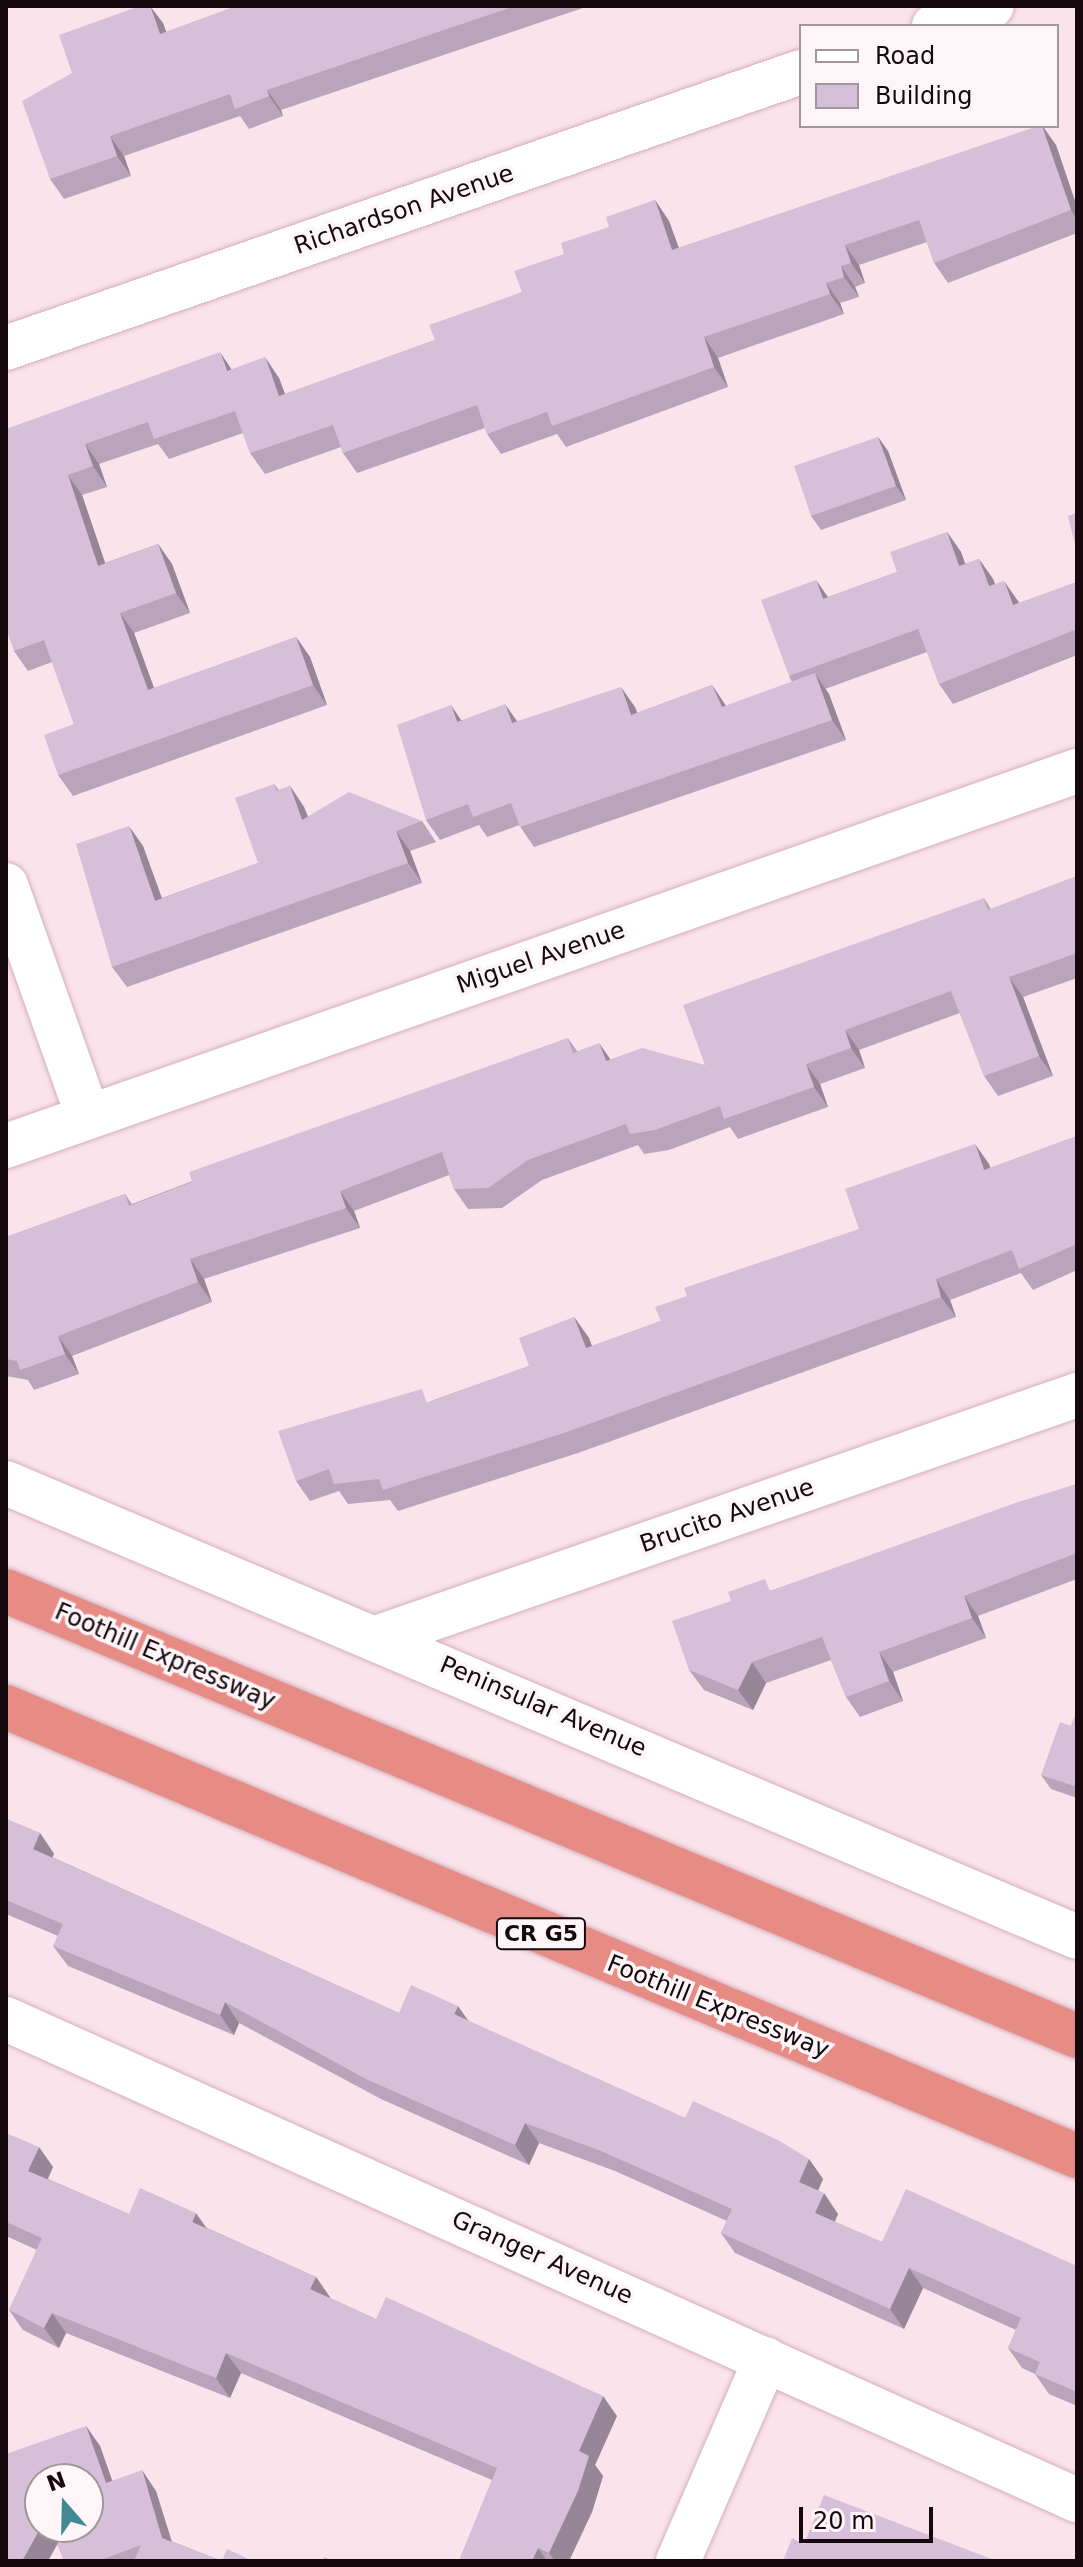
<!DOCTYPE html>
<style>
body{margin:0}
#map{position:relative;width:1083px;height:2567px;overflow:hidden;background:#fbe3eb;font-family:"DejaVu Sans",sans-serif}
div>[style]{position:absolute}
.roads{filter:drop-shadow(0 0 2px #d4afbc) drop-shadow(0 0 2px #d4afbc)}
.minor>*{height:44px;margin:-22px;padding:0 22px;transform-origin:22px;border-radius:22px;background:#fff}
.highway>*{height:44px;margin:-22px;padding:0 22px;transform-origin:22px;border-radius:22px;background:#e78c85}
.wall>*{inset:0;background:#baa4bb}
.shaded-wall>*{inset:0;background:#978698}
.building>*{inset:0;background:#d8bfd9}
span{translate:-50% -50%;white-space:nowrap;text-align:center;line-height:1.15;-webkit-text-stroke:7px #fdf5f8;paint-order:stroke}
.shield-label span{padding:2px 6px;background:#fdf5f8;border:2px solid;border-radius:6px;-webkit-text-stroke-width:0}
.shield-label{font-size:22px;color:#15090d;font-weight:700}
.street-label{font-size:24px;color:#15090d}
.frame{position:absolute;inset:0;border:8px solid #15090d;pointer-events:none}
.legend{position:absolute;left:799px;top:24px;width:260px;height:104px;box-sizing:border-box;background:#fdf5f8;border:2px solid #a0979a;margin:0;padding:10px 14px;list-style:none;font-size:24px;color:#15090d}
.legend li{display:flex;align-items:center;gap:16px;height:40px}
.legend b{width:40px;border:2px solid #a0979a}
.north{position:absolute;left:24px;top:2463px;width:80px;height:80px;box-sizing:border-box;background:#fdf5f8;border:2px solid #a0979a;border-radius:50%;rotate:340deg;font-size:22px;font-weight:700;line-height:32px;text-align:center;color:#15090d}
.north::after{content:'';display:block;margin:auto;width:28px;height:36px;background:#428992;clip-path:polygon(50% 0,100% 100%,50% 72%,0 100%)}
.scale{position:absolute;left:799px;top:2507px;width:134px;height:36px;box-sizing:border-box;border:4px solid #15090d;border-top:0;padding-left:10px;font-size:24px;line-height:28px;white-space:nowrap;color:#15090d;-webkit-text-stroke:6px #fdf5f8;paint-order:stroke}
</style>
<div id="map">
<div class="roads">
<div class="minor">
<i style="left:934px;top:26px;width:61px;rotate:-19deg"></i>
<i style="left:6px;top:348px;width:842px;rotate:-19.15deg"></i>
<i style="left:6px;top:885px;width:245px;rotate:70.5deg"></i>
<i style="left:6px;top:1146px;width:1135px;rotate:-19.3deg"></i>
<i style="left:6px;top:1483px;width:1163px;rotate:22.97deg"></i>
<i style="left:376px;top:1638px;width:742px;rotate:-19.12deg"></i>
<i style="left:6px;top:2019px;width:1174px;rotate:24.19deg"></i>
<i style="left:678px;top:2561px;width:220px;rotate:-66.5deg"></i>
</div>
<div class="highway">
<i style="left:6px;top:1591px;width:1160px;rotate:22.56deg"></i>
<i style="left:6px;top:1707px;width:1161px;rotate:22.75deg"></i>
</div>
</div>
<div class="wall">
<i style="clip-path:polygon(237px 6px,589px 6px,281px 110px,283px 116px,249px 129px,240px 116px,124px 156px,131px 176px,64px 199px,50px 179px,72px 73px,163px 23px,166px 32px)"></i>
<i style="clip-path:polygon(1043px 126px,1056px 145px,1077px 207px,1077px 233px,948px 283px,934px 263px,927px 242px,859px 265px,865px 283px,855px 287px,859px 297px,840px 303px,844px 314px,718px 358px,728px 387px,566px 447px,557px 434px,501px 454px,487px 434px,485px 428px,357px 473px,343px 453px,341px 447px,265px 474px,250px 453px,243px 433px,169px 459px,158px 444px,99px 464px,107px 487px,82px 495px,105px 563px,158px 544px,172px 564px,190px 613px,134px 633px,154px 688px,296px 637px,310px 657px,327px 705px,73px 796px,58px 775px,74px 724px,52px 662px,28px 671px,14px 651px,6px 429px,232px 369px,279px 378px,285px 394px,435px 340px,522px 292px,564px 254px,655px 200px,669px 221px,679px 248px)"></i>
<i style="clip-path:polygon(878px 437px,888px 451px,906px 500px,821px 530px,811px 516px)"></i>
<i style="clip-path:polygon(947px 532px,961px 552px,965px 564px,979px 559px,993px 579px,995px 584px,1018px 601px,1019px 603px,1077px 582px,1077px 655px,953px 704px,939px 684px,927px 652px,825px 689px,829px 694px,846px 740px,534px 847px,519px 825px,487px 837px,479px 825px,440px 840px,426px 820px,461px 720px,517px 721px,635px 707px,637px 713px,712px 685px,726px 706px,792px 682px,789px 676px,828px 597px,897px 572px)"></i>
<i style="clip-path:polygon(274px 784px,279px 790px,290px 786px,304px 807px,308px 816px,422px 821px,436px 842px,410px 851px,422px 883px,127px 987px,112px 967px,143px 846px,162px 898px,258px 863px)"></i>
<i style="clip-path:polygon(1077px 876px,1077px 978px,1023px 997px,1053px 1076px,998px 1096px,984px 1076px,960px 1013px,859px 1050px,865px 1068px,820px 1084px,828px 1107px,738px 1139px,730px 1127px,669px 1150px,644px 1154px,638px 1145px,542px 1180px,502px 1208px,468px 1209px,454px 1189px,449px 1175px,354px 1211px,360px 1228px,204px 1279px,212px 1302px,72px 1356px,79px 1374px,34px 1390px,28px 1380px,6px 1376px,6px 1237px,125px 1194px,132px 1204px,568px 1038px,577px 1051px,611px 1060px,705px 1065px,984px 898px,991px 909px)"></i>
<i style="clip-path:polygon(1077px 1136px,1077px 1270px,1033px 1290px,1021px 1273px,950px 1300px,956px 1317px,578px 1453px,398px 1511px,390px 1500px,348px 1504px,339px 1491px,310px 1501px,296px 1481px,431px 1401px,529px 1366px,574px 1317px,589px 1338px,592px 1346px,661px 1321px,859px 1229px,989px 1164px,990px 1168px)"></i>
<i style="clip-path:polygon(1077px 1484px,1077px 1579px,978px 1616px,986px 1638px,893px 1672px,903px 1701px,860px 1717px,846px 1697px,831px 1660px,766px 1683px,753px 1710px,704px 1690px,689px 1670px,731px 1601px,773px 1590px)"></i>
<i style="clip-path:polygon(1077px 1711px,1077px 1798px,1051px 1789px,1041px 1775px,1071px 1726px)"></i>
<i style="clip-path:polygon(6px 1819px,40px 1833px,54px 1854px,52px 1857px,399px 2013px,468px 2021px,685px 2118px,809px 2159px,823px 2179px,818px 2191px,838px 2214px,835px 2222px,882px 2242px,1077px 2266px,1077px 2406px,1049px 2394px,1035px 2374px,1022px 2368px,1008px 2348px,1016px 2330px,923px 2288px,904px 2329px,735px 2253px,721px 2233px,727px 2221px,615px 2171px,539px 2143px,529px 2165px,381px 2099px,239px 2023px,234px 2035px,68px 1966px,53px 1946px,58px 1936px,6px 1914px)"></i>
<i style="clip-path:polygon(6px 2133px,53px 2167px,48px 2179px,129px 2214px,207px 2228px,316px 2277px,330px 2298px,376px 2319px,617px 2416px,595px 2465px,603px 2476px,592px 2512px,569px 2561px,459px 2561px,492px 2480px,241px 2373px,230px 2398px,66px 2333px,59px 2348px,23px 2330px,9px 2310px,37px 2250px,6px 2236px)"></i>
<i style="clip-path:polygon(86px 2426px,100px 2446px,112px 2480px,156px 2491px,171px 2541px,222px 2561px,253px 2561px,64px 2561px,57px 2543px,48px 2561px,6px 2561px)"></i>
</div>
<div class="shaded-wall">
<i style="clip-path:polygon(150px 6px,163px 23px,174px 54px,160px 34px)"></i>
<i style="clip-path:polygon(267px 90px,281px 110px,283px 116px,269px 96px)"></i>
<i style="clip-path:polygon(1042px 126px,1056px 145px,1077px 207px,1077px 219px,1071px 210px)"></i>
<i style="clip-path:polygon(110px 136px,124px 156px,131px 176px,117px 156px)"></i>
<i style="clip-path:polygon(655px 200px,669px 221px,687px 271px,672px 250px)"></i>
<i style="clip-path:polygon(845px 245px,859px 265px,865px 283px,851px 263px)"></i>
<i style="clip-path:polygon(841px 266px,855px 287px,859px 297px,844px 277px)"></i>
<i style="clip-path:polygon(826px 283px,840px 303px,844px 314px,830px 294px)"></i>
<i style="clip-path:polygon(704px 337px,718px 358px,728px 387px,714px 367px)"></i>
<i style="clip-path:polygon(220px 352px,234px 373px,227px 371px)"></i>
<i style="clip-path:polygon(265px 357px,279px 378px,293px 416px,279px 396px)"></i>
<i style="clip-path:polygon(878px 437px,888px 451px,906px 500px,896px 486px)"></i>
<i style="clip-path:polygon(85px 444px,99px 464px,107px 487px,93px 466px)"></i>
<i style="clip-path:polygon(68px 475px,82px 495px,113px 586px,98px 566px)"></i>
<i style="clip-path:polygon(947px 532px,961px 552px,973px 586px,959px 566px)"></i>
<i style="clip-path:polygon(158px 544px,172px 564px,190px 613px,176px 593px)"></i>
<i style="clip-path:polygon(979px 559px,993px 579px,1003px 606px,989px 586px)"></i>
<i style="clip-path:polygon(816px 580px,830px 600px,823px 599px)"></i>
<i style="clip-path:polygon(1004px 581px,1018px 601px,1027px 625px,1013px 605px)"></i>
<i style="clip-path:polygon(120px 613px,134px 633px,162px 710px,148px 690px)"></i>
<i style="clip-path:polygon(296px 637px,310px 657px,327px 705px,313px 685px)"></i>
<i style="clip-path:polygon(815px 673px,829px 694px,846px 740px,832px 720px)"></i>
<i style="clip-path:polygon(712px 685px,726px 706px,722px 707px)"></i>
<i style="clip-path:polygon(621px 687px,635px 707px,646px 736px,631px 715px)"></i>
<i style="clip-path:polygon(505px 704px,519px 724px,512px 723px)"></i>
<i style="clip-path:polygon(451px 705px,465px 726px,457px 722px)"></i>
<i style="clip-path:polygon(290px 786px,304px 807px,316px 840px,302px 820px)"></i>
<i style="clip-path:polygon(129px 826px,143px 846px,170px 921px,155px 901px)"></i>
<i style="clip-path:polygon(396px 831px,410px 851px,422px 883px,408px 863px)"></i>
<i style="clip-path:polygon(1009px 977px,1023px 997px,1053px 1076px,1039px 1056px)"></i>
<i style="clip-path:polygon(845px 1030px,859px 1050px,865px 1068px,851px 1048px)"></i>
<i style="clip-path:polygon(599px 1043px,613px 1063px,606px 1061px)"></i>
<i style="clip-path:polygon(806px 1064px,820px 1084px,828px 1107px,814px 1087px)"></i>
<i style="clip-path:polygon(975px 1144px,989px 1164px,998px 1190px,984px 1170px)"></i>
<i style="clip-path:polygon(340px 1191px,354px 1211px,360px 1228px,346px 1208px)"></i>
<i style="clip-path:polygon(190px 1259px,204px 1279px,212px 1302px,198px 1282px)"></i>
<i style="clip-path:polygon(936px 1279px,950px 1300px,956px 1317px,941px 1297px)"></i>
<i style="clip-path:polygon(574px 1317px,589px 1338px,600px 1369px,586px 1348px)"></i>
<i style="clip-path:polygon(58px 1336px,72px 1356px,79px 1374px,65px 1354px)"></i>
<i style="clip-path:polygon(964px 1596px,978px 1616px,986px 1638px,972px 1618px)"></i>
<i style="clip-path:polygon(879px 1652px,893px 1672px,903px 1701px,889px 1681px)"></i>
<i style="clip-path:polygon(752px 1662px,766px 1683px,753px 1710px,738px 1690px)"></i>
<i style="clip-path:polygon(40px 1833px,54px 1854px,47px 1869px,33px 1849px)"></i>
<i style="clip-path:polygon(225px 2002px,239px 2023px,234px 2035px,220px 2015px)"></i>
<i style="clip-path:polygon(458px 2006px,472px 2026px,454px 2014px)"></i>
<i style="clip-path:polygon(525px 2123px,539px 2143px,529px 2165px,515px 2145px)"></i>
<i style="clip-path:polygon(39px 2147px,53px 2167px,42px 2191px,28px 2171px)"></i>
<i style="clip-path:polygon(809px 2159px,823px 2179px,813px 2202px,799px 2182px)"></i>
<i style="clip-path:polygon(824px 2193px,838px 2214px,829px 2233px,815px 2213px)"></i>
<i style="clip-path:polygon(196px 2213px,210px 2233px,192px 2222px)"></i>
<i style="clip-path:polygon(909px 2268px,923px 2288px,904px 2329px,890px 2309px)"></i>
<i style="clip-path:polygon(316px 2277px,330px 2297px,325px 2309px,310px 2289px)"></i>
<i style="clip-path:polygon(52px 2313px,66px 2333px,59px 2348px,44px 2328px)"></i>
<i style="clip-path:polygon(226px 2353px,241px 2373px,230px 2398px,216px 2378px)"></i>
<i style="clip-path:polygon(603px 2396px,617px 2416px,595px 2465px,603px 2476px,592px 2512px,569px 2561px,555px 2561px,549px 2553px,579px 2451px)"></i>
<i style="clip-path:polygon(86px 2426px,100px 2446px,120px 2503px,106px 2483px)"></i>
<i style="clip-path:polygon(142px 2470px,156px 2491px,177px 2558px,162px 2538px)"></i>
<i style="clip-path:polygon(41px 2527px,56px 2527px,62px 2536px,48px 2561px,22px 2561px)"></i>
<i style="clip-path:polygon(538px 2548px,547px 2561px,532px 2561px)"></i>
</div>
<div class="building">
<i style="clip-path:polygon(140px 6px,150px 6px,160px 34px,237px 6px,515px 6px,267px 90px,269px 96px,235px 109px,230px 94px,110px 136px,117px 156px,50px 179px,22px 101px,72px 73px,59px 35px)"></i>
<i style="clip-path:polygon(1038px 126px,1042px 126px,1071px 210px,934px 263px,919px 220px,845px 245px,851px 263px,841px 266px,844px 277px,826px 283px,830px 294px,704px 337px,714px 367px,552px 426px,547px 412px,487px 434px,477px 405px,343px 453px,333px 425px,250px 453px,235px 411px,154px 439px,148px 422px,85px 444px,93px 466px,68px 475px,98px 566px,158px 544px,176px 593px,120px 613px,148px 690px,296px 637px,313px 685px,58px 775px,44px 735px,74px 724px,44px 640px,14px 651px,6px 628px,6px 429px,220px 352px,227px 371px,265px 357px,279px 396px,435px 340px,429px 325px,522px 292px,514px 271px,564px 254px,561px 243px,609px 227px,606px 217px,655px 200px,672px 250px)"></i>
<i style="clip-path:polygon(878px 437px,896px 486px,811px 516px,794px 466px)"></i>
<i style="clip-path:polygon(1077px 513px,1077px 553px,1068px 516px)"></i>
<i style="clip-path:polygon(947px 532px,959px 566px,979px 559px,989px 586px,1004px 581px,1013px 605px,1077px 582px,1077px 629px,939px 684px,918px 629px,789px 676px,761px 600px,816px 580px,823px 599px,897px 572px,890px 552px)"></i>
<i style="clip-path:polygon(815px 673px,832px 720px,520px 827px,511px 803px,473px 817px,468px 804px,426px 820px,397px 725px,451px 705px,457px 722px,505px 704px,512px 723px,621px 687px,631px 715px,712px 685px,722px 707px)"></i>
<i style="clip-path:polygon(274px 784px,277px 791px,290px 786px,302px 820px,349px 792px,422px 821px,396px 831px,408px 863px,112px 967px,76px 844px,129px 826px,155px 901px,258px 863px,235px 798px)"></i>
<i style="clip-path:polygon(1077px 876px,1077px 953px,1009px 977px,1039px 1056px,984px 1076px,951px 991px,845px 1030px,851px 1048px,806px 1064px,814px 1087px,724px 1119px,720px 1106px,655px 1130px,630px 1134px,626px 1124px,528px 1160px,488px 1188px,454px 1189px,442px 1152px,340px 1191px,346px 1208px,190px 1259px,198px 1282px,58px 1336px,65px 1354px,20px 1370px,17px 1361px,6px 1359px,6px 1237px,125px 1194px,129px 1206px,192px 1182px,189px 1172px,568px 1038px,573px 1053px,599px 1043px,606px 1061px,642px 1048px,705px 1065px,683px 1005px,984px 898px,988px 910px)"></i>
<i style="clip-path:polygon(1077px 1136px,1077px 1244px,1019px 1269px,1012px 1250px,936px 1279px,941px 1297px,564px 1433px,383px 1490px,379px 1479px,334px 1484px,329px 1469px,296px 1481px,278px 1431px,422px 1389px,427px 1403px,529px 1366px,519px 1338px,574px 1317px,586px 1348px,661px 1321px,655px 1307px,687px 1296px,684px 1288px,859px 1229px,845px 1189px,975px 1144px,984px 1170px)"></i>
<i style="clip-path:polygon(1077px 1484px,1077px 1553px,964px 1596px,972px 1618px,879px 1652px,889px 1681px,846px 1697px,822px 1637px,752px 1662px,738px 1690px,689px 1670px,672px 1621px,731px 1601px,728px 1592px,765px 1579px,770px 1591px,1018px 1502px)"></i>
<i style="clip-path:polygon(1077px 1711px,1077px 1787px,1041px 1775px,1060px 1722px,1071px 1726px)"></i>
<i style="clip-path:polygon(6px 1819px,40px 1833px,33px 1849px,399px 2013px,411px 1985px,458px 2006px,454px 2014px,685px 2118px,693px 2101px,778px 2140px,809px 2159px,799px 2182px,824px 2193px,815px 2213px,882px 2242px,906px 2189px,1077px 2266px,1077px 2392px,1035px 2374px,1040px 2362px,1008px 2348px,1021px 2318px,909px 2268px,890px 2309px,721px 2233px,732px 2209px,601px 2151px,525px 2123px,515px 2145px,366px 2079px,225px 2002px,220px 2015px,53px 1946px,63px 1924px,6px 1900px)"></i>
<i style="clip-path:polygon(6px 2133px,39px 2147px,28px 2171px,129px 2214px,140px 2188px,196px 2213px,192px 2222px,316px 2277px,310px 2289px,376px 2319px,386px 2297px,603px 2396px,579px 2451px,589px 2456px,578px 2491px,549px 2553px,538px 2548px,532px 2561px,459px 2561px,497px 2468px,226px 2353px,216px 2378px,52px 2313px,44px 2328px,9px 2310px,42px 2238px,6px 2222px)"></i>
<i style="clip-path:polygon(86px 2426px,106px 2483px,142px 2470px,162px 2538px,222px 2561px,227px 2549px,253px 2561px,134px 2561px,141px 2545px,98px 2561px,64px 2561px,52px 2527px,88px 2527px,88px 2479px,40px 2479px,40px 2527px,41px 2527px,22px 2561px,6px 2561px,6px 2454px)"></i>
<i style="clip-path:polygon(824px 2495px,997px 2561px,783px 2561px,792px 2538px,804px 2544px)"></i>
<i style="clip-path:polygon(324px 2557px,334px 2561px,322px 2561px)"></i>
</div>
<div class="shield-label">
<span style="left:541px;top:1934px">CR G5</span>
</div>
<div class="street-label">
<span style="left:404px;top:210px;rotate:-19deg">Richardson Avenue</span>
<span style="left:541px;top:958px;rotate:-19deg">Miguel Avenue</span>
<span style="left:727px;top:1516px;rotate:-19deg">Brucito Avenue</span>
<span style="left:165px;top:1657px;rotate:23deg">Foothill Expressway</span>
<span style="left:543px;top:1707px;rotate:23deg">Peninsular Avenue</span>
<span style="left:718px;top:2007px;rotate:22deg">Foothill Expressway</span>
<span style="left:542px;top:2258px;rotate:24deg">Granger Avenue</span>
</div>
<div class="frame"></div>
<ul class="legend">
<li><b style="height:10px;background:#fff"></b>Road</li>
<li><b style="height:22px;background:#d8bfd9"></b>Building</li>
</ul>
<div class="north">N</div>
<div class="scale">20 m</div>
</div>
